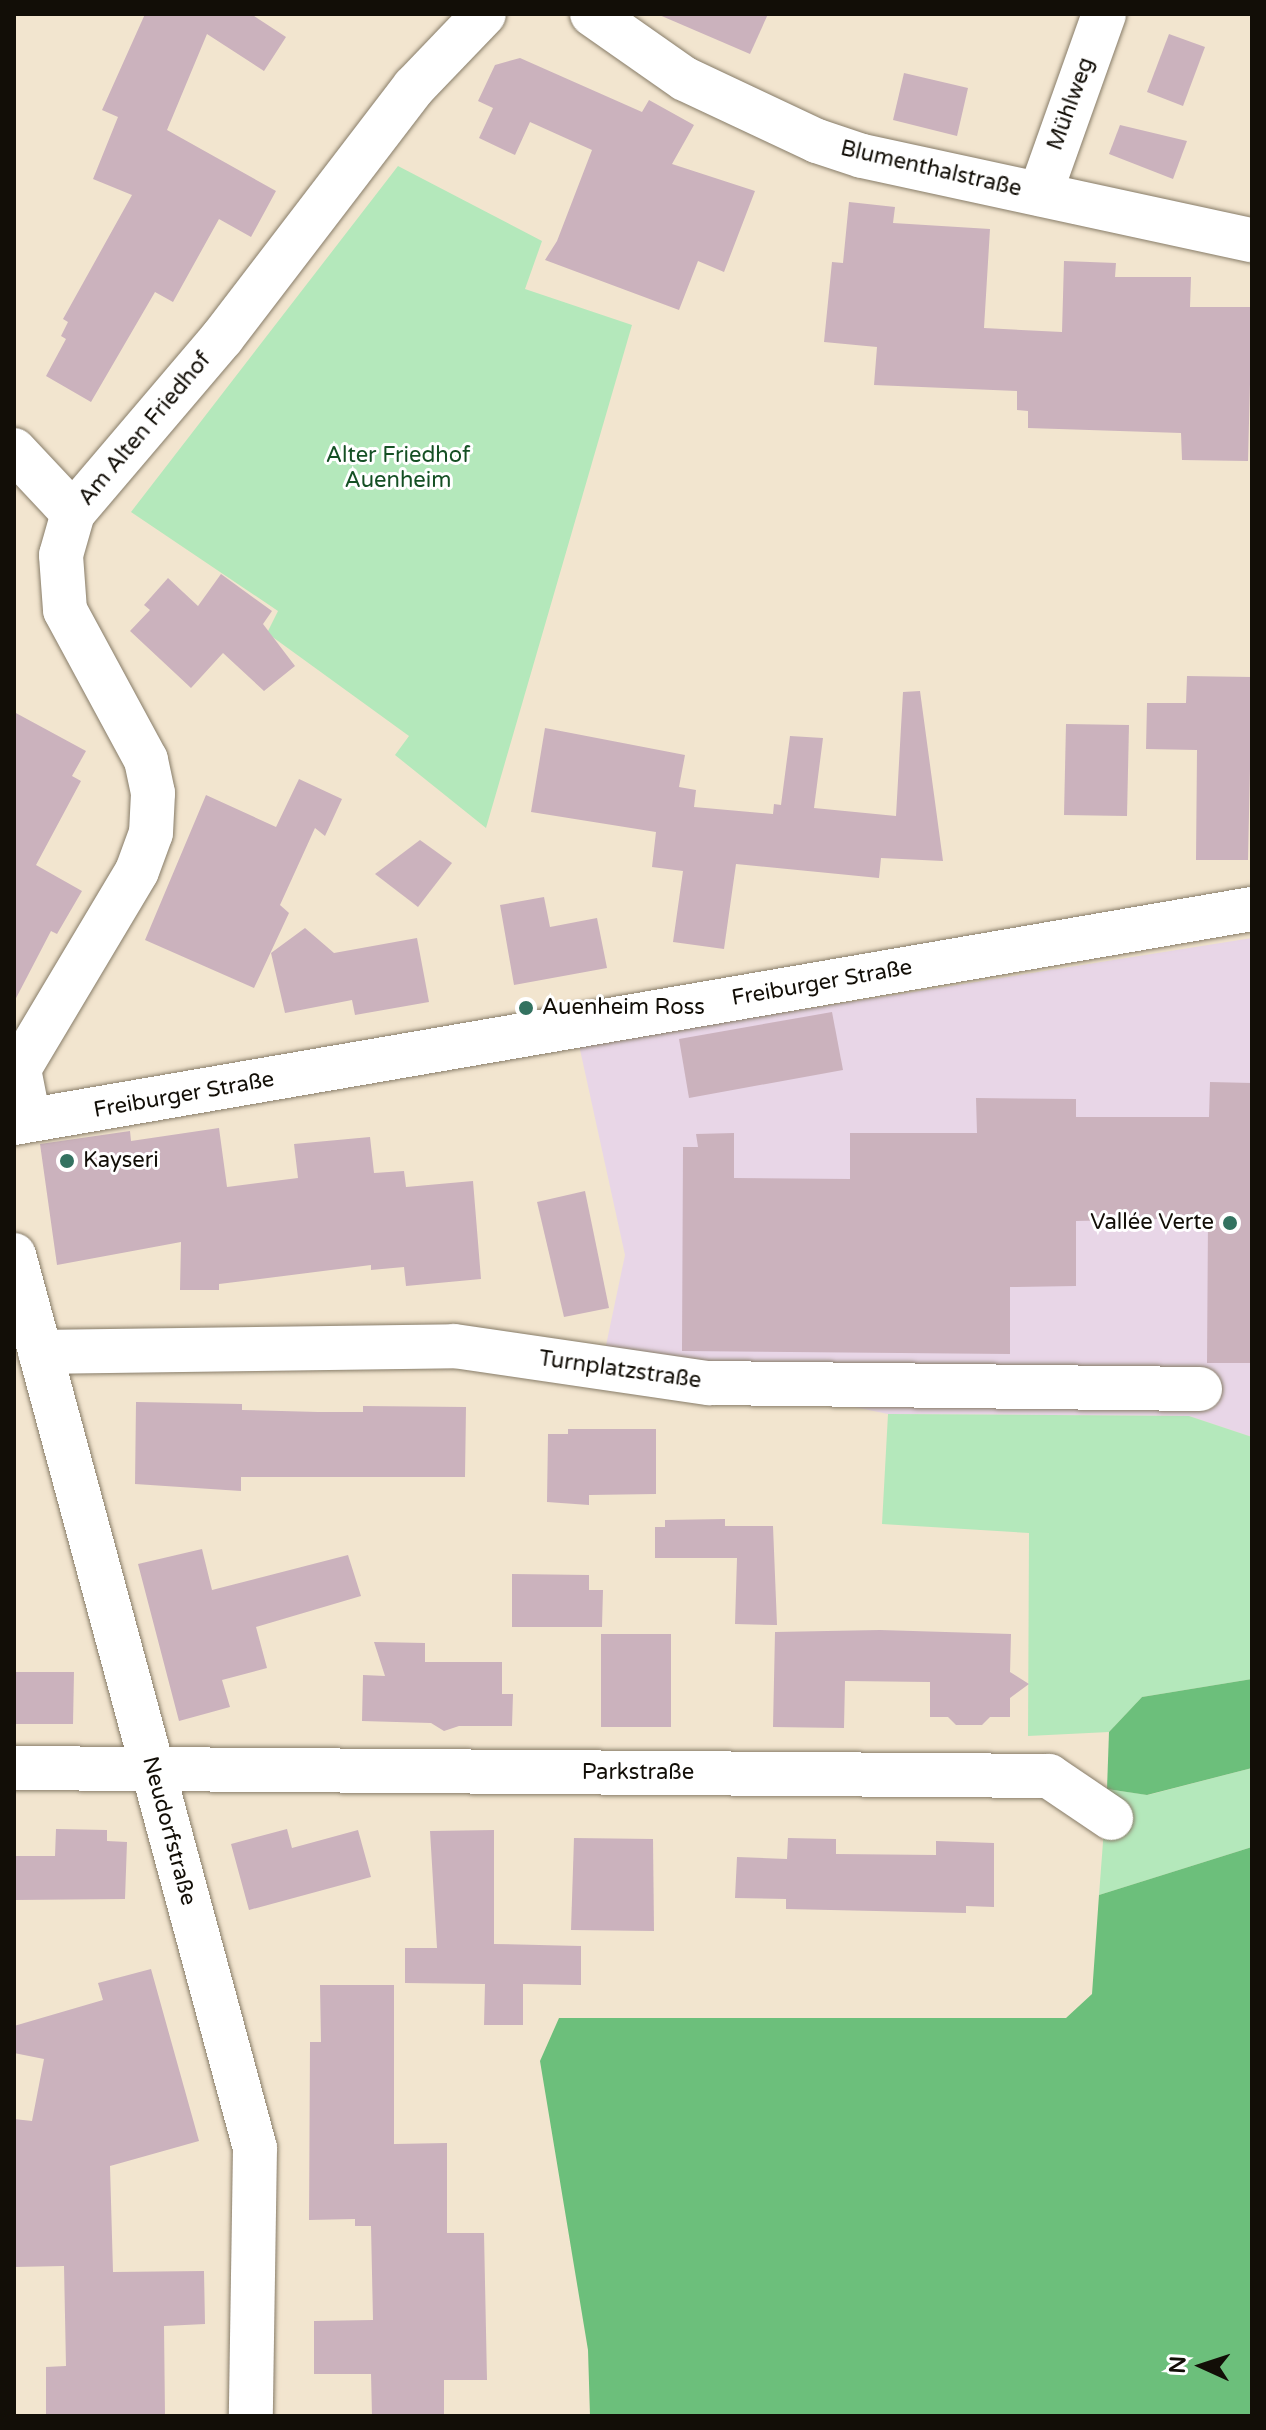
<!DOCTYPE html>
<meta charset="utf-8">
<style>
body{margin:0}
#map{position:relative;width:1266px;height:2430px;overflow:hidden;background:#f2e5cf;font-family:"Varela Round",sans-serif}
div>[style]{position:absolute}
.commercial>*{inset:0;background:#e8d6e7}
.green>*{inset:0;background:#b4e8bb}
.forest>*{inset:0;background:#6cbf7b}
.building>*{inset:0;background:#cbb2bd}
.roads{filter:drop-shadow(0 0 2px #877c68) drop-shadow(0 0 2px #877c68)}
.minor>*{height:44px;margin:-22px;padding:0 22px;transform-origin:22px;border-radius:22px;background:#fff}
.dots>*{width:22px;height:22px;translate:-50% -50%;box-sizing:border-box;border:4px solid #fff;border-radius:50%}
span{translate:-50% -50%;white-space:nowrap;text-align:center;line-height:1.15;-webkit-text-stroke:6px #fff;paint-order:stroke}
.street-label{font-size:22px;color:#120e07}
.park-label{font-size:22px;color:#155024}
.poi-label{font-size:22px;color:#120e07}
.left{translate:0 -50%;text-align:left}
.right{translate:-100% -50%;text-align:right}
.frame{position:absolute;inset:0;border:16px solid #120e07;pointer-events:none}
.north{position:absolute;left:1162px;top:2326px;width:80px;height:80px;-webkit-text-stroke:6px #fff;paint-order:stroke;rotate:273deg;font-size:22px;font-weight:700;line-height:32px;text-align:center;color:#120e07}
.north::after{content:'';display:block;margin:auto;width:28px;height:36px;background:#120e07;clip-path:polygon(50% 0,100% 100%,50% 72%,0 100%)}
</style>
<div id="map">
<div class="commercial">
<i style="clip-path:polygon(1252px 938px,1252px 1437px,1189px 1416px,888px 1414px,604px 1355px,625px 1255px,579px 1045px)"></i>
</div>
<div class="green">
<i style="clip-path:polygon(398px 166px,542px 241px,525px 289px,632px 325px,486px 828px,395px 755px,409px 736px,267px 633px,278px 611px,131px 512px)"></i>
<i style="clip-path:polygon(888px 1414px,1189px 1416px,1252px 1437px,1252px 1679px,1142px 1697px,1109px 1732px,1028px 1736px,1029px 1533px,882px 1524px)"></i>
<i style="clip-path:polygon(1252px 1768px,1252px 1847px,1099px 1895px,1107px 1789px,1148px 1795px)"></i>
</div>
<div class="forest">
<i style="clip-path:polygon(1252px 1679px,1252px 1768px,1147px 1795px,1107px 1789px,1109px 1732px,1142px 1697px)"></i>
<i style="clip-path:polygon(1252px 1847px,1252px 2416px,590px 2416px,588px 2350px,540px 2061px,559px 2018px,1066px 2018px,1092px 1994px,1099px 1895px)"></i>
</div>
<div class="building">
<i style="clip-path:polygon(145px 14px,251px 14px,286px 37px,264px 71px,207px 34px,167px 130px,276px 191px,251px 237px,219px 219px,173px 302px,155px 292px,91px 402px,46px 376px,66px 339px,61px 336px,68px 322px,63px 319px,132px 195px,93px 179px,118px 117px,102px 110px)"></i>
<i style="clip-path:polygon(657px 14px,768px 14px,750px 54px)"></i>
<i style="clip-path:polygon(1169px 34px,1205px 47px,1183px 106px,1147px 92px)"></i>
<i style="clip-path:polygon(520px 58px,642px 112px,649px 100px,694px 125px,672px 164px,755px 191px,724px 272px,698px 261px,679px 310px,545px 260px,557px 241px,592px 150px,530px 122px,515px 155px,479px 138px,493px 108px,478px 101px,495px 65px)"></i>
<i style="clip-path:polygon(904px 73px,968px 88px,957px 136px,893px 120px)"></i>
<i style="clip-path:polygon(1120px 125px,1187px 141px,1173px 179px,1109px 154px)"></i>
<i style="clip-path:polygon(849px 202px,895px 207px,893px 223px,990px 229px,984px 328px,1062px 332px,1064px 261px,1116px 263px,1115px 277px,1191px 277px,1190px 307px,1252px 307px,1248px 461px,1182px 460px,1181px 433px,1028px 428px,1028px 411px,1017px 410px,1017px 391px,874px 385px,877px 347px,824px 342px,832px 262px,843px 263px)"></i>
<i style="clip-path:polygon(221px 574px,272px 611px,263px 624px,295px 666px,264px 691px,223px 653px,191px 688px,130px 631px,150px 610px,144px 605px,168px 578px,198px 606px)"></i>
<i style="clip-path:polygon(1187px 676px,1252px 677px,1248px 860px,1196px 860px,1197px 750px,1146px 749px,1147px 703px,1186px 703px)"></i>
<i style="clip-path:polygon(920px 691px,943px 861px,881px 858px,879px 878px,736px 864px,724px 949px,673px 942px,683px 871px,652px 867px,656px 832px,531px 812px,545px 728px,685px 755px,679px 787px,696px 790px,694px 807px,773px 814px,774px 804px,781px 805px,790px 736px,823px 738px,814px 808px,896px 816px,903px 692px)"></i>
<i style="clip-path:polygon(14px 712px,86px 751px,72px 776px,81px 781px,36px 865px,82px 891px,57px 934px,51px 931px,14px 1002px)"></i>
<i style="clip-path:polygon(1066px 724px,1129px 725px,1127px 816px,1064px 815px)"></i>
<i style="clip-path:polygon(299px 779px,342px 799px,325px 836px,315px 828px,280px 905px,289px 913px,254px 988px,145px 940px,206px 795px,276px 827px)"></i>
<i style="clip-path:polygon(420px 840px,452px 863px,418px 907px,375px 874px)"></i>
<i style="clip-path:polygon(544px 897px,550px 927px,597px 918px,607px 968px,514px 985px,500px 905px)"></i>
<i style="clip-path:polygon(305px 928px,334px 953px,417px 938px,429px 1002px,355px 1015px,352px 1000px,285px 1013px,271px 953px)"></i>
<i style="clip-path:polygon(832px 1012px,843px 1070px,689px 1098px,679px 1039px)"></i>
<i style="clip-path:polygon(1210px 1082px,1252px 1083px,1252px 1363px,1207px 1363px,1208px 1218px,1076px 1221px,1076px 1286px,1010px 1287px,1010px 1354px,682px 1351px,683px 1147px,698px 1147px,696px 1134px,734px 1133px,734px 1178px,850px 1179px,850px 1133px,977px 1133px,976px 1098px,1076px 1099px,1076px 1117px,1209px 1117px)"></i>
<i style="clip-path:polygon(219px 1128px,227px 1187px,298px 1178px,294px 1144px,370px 1137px,374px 1173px,404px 1171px,406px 1187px,473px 1181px,481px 1279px,406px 1286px,404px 1267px,371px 1270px,371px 1265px,219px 1284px,219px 1290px,180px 1290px,181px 1242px,57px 1265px,40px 1144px,130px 1131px,131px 1141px)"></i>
<i style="clip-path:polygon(585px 1191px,609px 1308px,564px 1317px,537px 1202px)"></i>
<i style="clip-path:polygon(136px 1402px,242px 1404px,242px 1410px,318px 1412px,363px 1412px,363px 1406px,466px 1407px,465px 1477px,241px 1477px,241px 1491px,135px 1484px)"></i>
<i style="clip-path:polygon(568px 1429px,656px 1429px,656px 1494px,589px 1495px,589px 1505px,547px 1502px,548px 1434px,568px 1434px)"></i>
<i style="clip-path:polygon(725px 1519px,725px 1526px,773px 1526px,777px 1625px,735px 1624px,737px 1558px,655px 1558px,655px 1527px,665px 1527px,665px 1520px)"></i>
<i style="clip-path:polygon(202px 1549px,212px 1590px,348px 1555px,361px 1596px,256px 1627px,267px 1668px,222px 1680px,230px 1707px,179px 1721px,138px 1564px)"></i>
<i style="clip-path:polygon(512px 1574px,589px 1575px,589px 1590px,603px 1590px,602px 1627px,512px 1627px)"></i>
<i style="clip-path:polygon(880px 1630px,1011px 1634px,1010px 1672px,1029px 1684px,1010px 1698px,1010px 1717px,990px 1717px,982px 1725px,956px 1725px,948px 1717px,930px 1717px,930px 1682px,845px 1681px,844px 1728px,773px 1727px,775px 1632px)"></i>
<i style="clip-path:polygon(601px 1634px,671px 1634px,671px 1727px,601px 1727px)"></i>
<i style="clip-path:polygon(374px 1642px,425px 1643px,425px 1662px,502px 1662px,502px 1694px,513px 1694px,512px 1726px,459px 1726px,444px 1731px,431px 1723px,362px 1721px,363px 1675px,385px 1676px)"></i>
<i style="clip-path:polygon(14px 1672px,74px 1672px,73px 1724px,14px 1724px)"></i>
<i style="clip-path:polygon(56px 1829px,107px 1830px,107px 1841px,127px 1842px,125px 1899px,14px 1900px,14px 1856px,55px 1856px)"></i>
<i style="clip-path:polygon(287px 1829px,292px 1848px,358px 1830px,371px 1877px,249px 1910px,231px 1844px)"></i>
<i style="clip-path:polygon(494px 1830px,494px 1944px,581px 1946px,581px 1985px,523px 1984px,523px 2025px,484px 2025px,485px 1984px,405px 1983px,405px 1948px,437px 1948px,430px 1831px)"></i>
<i style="clip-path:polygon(574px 1838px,653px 1839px,654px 1931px,571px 1930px)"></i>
<i style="clip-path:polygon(788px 1838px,836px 1839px,836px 1854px,936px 1855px,936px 1841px,994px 1843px,994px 1907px,966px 1906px,966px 1913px,786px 1909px,786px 1899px,735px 1898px,737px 1857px,787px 1859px)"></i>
<i style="clip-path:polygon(151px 1969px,199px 2141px,110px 2166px,113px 2272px,204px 2271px,205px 2324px,164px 2326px,165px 2416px,46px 2416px,46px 2367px,66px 2366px,64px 2266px,14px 2267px,14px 2119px,32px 2121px,44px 2059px,14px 2053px,14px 2026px,103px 2000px,98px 1983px)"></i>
<i style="clip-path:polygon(320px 1985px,394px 1985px,394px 2144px,447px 2143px,447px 2233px,484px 2233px,487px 2380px,444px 2380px,444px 2416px,372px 2416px,371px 2374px,314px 2374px,314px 2321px,373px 2320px,371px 2226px,355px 2226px,355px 2219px,309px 2220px,310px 2042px,321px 2042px)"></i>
</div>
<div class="roads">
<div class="minor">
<i style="left:592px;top:14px;width:113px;rotate:35deg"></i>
<i style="left:685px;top:79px;width:146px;rotate:25.2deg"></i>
<i style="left:817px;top:141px;width:47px;rotate:18.4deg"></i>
<i style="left:862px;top:156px;width:399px;rotate:12.2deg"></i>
<i style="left:1040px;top:194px;width:191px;rotate:-70.4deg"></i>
<i style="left:14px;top:450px;width:86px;rotate:46.9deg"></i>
<i style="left:29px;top:1120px;width:52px;rotate:-101.1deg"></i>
<i style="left:19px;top:1069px;width:230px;rotate:-59.2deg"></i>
<i style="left:137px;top:871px;width:40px;rotate:-69.8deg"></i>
<i style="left:151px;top:833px;width:40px;rotate:-87.1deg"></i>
<i style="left:153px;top:793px;width:34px;rotate:-102deg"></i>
<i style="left:146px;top:760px;width:170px;rotate:-118.4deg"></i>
<i style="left:65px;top:610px;width:55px;rotate:-94.2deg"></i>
<i style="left:61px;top:555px;width:44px;rotate:-74.1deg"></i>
<i style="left:73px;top:513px;width:230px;rotate:-49.6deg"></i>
<i style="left:222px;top:338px;width:316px;rotate:-52.6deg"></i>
<i style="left:414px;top:87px;width:101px;rotate:-46.2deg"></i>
<i style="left:14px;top:1123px;width:1256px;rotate:-9.81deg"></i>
<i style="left:14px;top:1255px;width:925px;rotate:74.9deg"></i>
<i style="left:255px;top:2148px;width:268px;rotate:90.9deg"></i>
<i style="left:40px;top:1352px;width:414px;rotate:-0.8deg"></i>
<i style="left:454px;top:1346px;width:258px;rotate:8.3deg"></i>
<i style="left:709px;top:1383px;width:491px;rotate:0.7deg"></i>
<i style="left:14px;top:1768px;width:1035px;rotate:0.44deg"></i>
<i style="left:1049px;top:1776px;width:75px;rotate:34.1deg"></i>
</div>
</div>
<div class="dots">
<i style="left:526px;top:1008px;background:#337260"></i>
<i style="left:67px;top:1161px;background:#337260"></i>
<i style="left:1230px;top:1223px;background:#337260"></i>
</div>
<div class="street-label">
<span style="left:1071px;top:104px;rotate:-70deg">Mühlweg</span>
<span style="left:931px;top:169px;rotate:13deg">Blumenthalstraße</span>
<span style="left:145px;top:429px;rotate:-50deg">Am Alten Friedhof</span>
<span style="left:822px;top:983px;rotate:-10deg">Freiburger Straße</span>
<span style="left:184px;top:1095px;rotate:-10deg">Freiburger Straße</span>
<span style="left:620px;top:1370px;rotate:8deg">Turnplatzstraße</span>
<span style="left:638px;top:1773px">Parkstraße</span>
<span style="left:169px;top:1831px;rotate:75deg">Neudorfstraße</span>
</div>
<div class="park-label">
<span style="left:398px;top:468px">Alter Friedhof<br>Auenheim</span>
</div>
<div class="poi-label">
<span class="left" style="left:542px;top:1008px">Auenheim Ross</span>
<span class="left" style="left:83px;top:1161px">Kayseri</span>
<span class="right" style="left:1214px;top:1223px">Vallée Verte</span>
</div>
<div class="frame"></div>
<div class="north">N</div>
</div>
